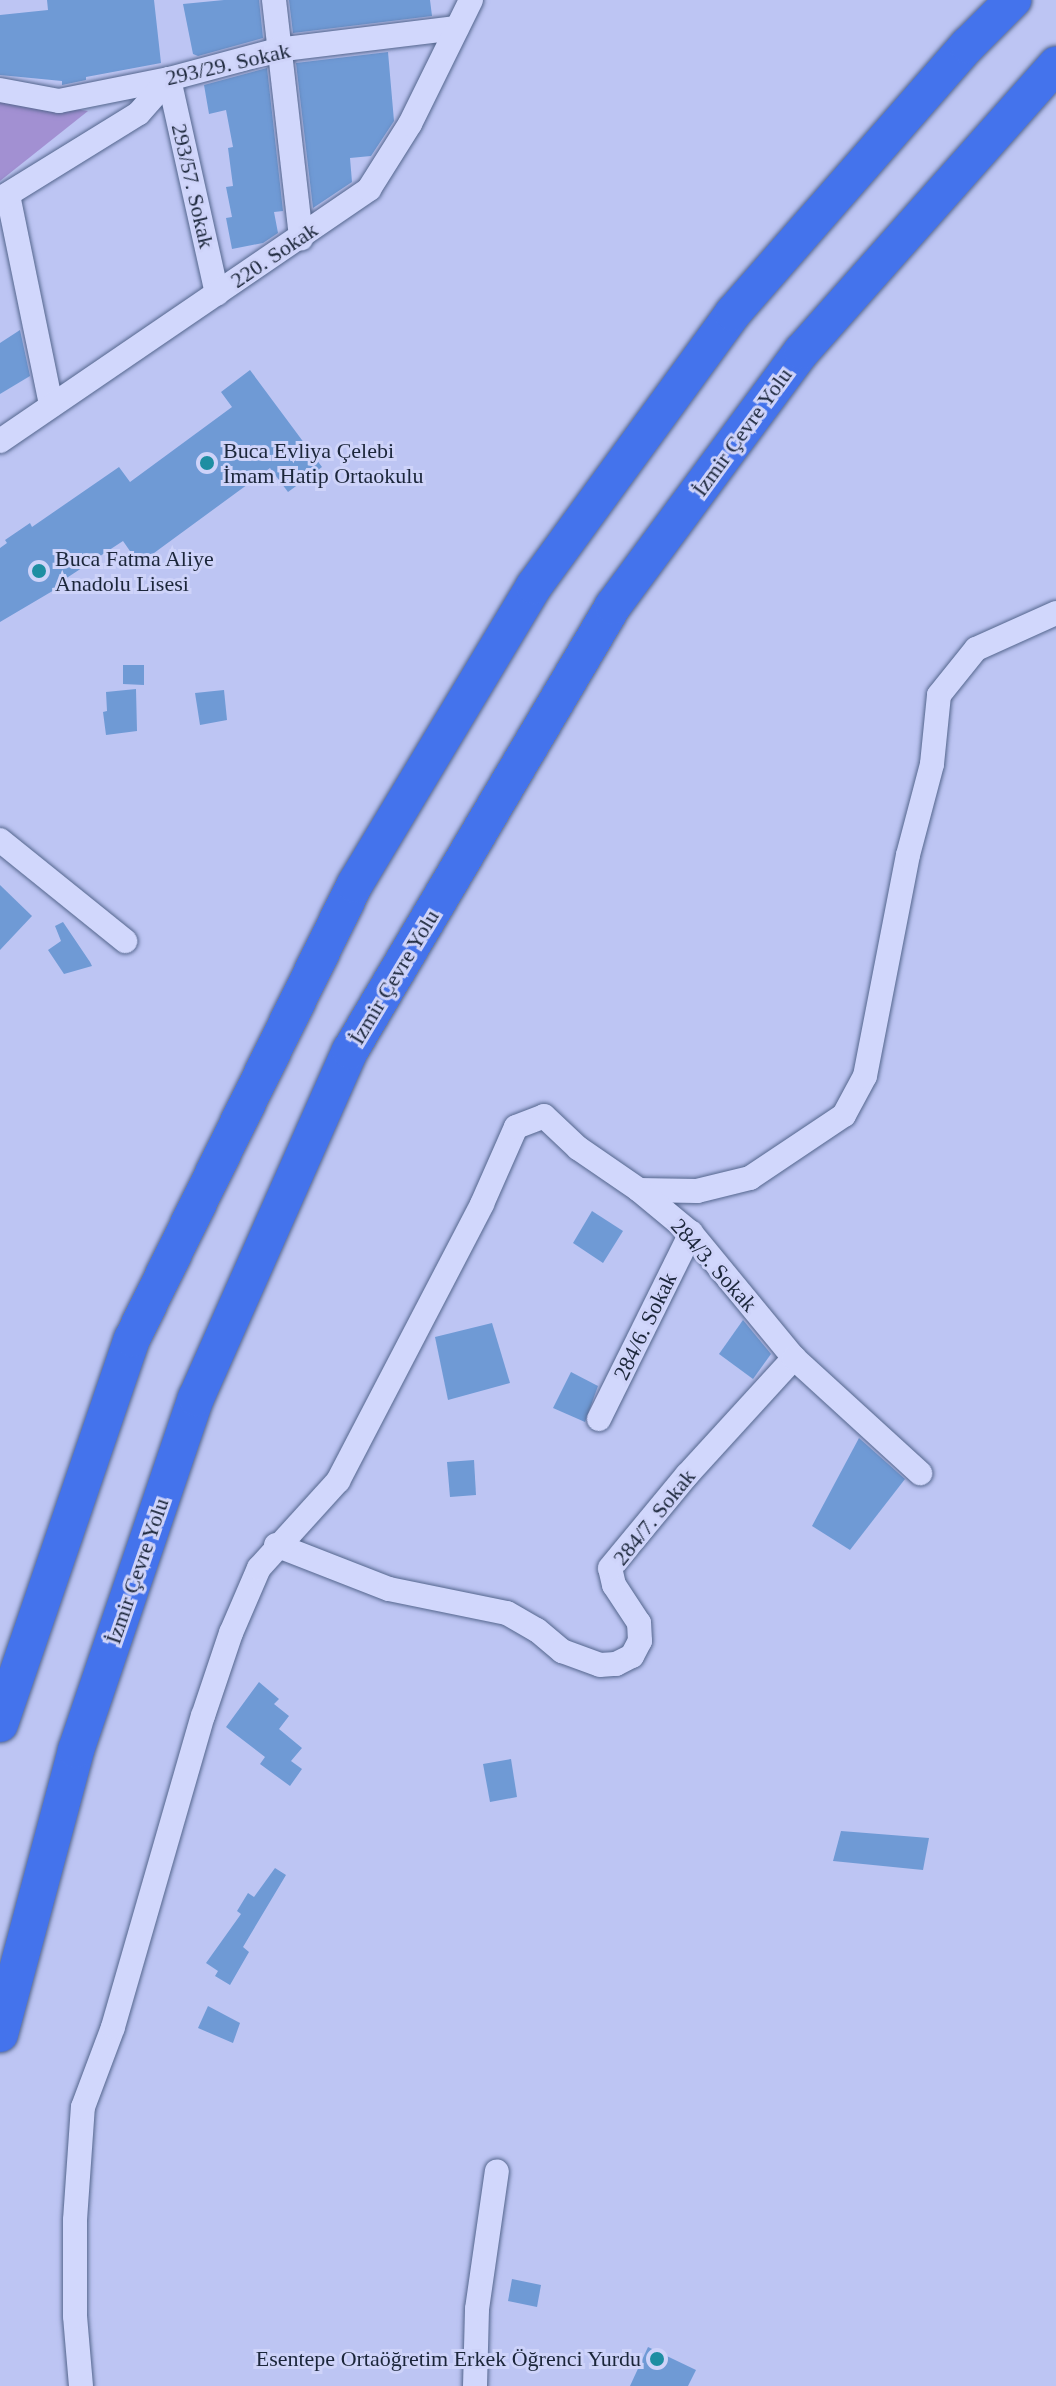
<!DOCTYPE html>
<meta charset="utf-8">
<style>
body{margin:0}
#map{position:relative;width:1056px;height:2386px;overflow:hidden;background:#bdc5f3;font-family:Georgia,serif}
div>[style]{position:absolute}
.green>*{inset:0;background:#a290d2}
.building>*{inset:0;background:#6f9ad5}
.roads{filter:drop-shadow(0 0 2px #54668d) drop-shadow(0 0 2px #54668d)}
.minor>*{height:24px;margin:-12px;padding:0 12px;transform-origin:12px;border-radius:12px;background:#d1d7fc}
.highway>*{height:36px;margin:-18px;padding:0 18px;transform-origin:18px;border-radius:18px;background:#4473ec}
.dots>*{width:22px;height:22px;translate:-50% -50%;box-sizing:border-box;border:4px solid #ced3f9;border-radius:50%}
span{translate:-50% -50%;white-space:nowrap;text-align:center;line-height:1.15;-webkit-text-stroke:6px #ced3f9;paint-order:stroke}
.street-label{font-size:22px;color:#1b263a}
.poi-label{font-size:22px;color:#1b263a}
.left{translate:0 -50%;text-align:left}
.right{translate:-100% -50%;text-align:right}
</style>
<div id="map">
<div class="green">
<i style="clip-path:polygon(0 98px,88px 111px,0 181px)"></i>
</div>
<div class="building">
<i style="clip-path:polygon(47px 0,154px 0,161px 63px,86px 77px,86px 80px,62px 85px,62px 81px,0 75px,0 15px,48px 10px)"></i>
<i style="clip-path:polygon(224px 0,259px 0,263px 38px,198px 56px,193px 54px,183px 4px)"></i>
<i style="clip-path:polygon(289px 0,430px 0,432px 16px,293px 33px)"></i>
<i style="clip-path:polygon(388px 52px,394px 121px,371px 156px,350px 158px,352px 182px,313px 208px,296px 63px)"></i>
<i style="clip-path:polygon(267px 68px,283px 211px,274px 212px,278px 233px,263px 243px,232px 249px,226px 218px,232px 217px,226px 187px,233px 186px,228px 148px,233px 147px,226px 110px,209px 114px,204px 85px)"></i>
<i style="clip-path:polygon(20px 330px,30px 376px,0 394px,0 343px)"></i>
<i style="clip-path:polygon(250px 370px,322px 467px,288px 492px,270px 468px,139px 564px,123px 541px,59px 583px,61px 586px,0 622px,0 548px,7px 543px,5px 540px,30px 523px,32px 527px,119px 467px,130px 482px,232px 407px,221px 392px)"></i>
<i style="clip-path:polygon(123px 665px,144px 665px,144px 685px,123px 684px)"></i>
<i style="clip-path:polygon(136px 689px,137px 731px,106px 735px,103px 712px,107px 711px,106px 692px)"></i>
<i style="clip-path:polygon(224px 690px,227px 720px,200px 725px,195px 693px)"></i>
<i style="clip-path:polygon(0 885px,32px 916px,0 950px)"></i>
<i style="clip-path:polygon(63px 922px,90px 962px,92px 966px,64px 974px,48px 950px,61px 941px,55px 926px)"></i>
<i style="clip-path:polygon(592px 1211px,623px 1231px,603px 1263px,573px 1243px)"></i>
<i style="clip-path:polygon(743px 1320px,771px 1354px,753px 1379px,719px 1354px)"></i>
<i style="clip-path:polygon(492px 1323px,510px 1383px,448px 1400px,435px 1337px)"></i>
<i style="clip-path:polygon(571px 1372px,598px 1386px,585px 1422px,553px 1408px)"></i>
<i style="clip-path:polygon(859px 1438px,905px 1479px,850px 1550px,812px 1526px)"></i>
<i style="clip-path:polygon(474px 1460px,476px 1495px,450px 1497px,447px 1462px)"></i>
<i style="clip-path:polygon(259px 1682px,279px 1699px,274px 1704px,289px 1716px,279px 1729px,302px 1748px,291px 1761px,302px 1769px,290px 1786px,260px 1764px,265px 1757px,226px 1727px)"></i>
<i style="clip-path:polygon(511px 1759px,517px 1797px,490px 1802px,483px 1764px)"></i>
<i style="clip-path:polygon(841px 1831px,929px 1838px,923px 1870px,833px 1861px)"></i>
<i style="clip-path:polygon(275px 1868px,286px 1875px,243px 1947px,249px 1952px,230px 1985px,215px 1976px,218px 1971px,206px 1963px,241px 1914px,237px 1911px,248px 1893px,254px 1897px)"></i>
<i style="clip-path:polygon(208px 2006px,240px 2023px,233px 2043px,198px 2028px)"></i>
<i style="clip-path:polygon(512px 2279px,541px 2285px,537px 2307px,508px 2301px)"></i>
<i style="clip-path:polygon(648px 2347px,696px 2370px,688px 2386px,630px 2386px)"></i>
</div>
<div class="roads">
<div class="minor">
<i style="left:274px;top:0;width:240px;rotate:83.5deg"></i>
<i style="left:169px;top:79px;width:220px;rotate:77.4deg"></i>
<i style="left:0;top:90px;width:60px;rotate:10.6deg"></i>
<i style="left:59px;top:101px;width:112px;rotate:-11.3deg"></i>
<i style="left:169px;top:79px;width:112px;rotate:-15deg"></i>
<i style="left:277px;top:50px;width:181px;rotate:-7deg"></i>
<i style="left:8px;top:195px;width:214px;rotate:78.4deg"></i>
<i style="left:0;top:199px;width:163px;rotate:-31.7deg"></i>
<i style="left:139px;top:113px;width:45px;rotate:-48.6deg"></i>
<i style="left:0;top:441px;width:447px;rotate:-34.3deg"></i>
<i style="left:369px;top:189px;width:77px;rotate:-57.8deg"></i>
<i style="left:410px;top:124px;width:138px;rotate:-63.8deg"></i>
<i style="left:0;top:840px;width:161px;rotate:38.9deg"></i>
<i style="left:639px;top:1190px;width:58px;rotate:1deg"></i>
<i style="left:697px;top:1191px;width:55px;rotate:-13.8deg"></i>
<i style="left:750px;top:1178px;width:113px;rotate:-33.8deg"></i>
<i style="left:844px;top:1115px;width:44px;rotate:-61.7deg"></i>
<i style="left:865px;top:1076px;width:225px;rotate:-79deg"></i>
<i style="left:908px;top:855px;width:94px;rotate:-75.2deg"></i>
<i style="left:932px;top:764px;width:69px;rotate:-84.2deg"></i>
<i style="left:939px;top:695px;width:59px;rotate:-51.2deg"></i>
<i style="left:976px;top:649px;width:88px;rotate:-24.2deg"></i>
<i style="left:599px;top:1419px;width:208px;rotate:-63.7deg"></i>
<i style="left:276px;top:1545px;width:121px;rotate:21.3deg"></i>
<i style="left:389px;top:1589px;width:120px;rotate:11.5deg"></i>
<i style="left:507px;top:1613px;width:34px;rotate:30deg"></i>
<i style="left:537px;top:1630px;width:33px;rotate:40deg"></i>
<i style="left:562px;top:1651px;width:40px;rotate:20.2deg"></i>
<i style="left:600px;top:1665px;width:16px;rotate:-4deg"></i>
<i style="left:616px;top:1664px;width:18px;rotate:-27deg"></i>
<i style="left:632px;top:1656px;width:17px;rotate:-62deg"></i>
<i style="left:640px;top:1641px;width:18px;rotate:-93deg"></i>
<i style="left:639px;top:1623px;width:45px;rotate:-123.3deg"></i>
<i style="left:614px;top:1585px;width:17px;rotate:-103deg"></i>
<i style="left:610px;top:1568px;width:121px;rotate:-50.4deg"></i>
<i style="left:687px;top:1475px;width:159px;rotate:-47.6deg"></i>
<i style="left:81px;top:2386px;width:70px;rotate:-94.9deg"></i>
<i style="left:75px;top:2316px;width:96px;rotate:-90deg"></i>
<i style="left:75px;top:2220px;width:113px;rotate:-86deg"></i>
<i style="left:83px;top:2107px;width:85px;rotate:-69.4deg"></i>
<i style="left:113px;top:2027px;width:324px;rotate:-73.9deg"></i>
<i style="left:203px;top:1716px;width:88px;rotate:-71.4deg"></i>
<i style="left:231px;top:1633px;width:71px;rotate:-66.7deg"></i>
<i style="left:259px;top:1568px;width:118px;rotate:-47.8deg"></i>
<i style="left:338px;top:1481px;width:312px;rotate:-62.5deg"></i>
<i style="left:482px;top:1204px;width:84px;rotate:-66.2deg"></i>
<i style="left:516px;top:1127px;width:30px;rotate:-21deg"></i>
<i style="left:544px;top:1116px;width:47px;rotate:43.3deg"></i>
<i style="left:578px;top:1148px;width:74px;rotate:34.5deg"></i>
<i style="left:639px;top:1190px;width:67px;rotate:39.6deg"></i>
<i style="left:691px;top:1233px;width:162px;rotate:50.5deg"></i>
<i style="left:794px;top:1358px;width:171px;rotate:42.4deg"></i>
<i style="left:475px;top:2386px;width:77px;rotate:-88.5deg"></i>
<i style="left:477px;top:2309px;width:139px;rotate:-81.8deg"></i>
</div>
<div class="highway">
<i style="left:0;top:1724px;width:407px;rotate:-71.1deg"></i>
<i style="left:132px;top:1339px;width:507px;rotate:-63.89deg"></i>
<i style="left:355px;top:884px;width:348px;rotate:-59deg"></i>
<i style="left:534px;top:586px;width:338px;rotate:-53.9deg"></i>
<i style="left:733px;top:313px;width:356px;rotate:-48.8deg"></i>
<i style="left:968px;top:45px;width:64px;rotate:-45deg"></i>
<i style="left:0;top:2034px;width:294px;rotate:-75deg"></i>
<i style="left:76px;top:1750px;width:372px;rotate:-71.2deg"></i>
<i style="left:196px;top:1398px;width:380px;rotate:-66.1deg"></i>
<i style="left:350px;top:1051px;width:517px;rotate:-59.42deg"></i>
<i style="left:613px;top:606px;width:317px;rotate:-53.5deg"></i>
<i style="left:802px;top:351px;width:383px;rotate:-48.4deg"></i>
</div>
</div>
<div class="dots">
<i style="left:207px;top:463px;background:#1e8ea2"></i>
<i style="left:39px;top:571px;background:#1e8ea2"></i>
<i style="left:657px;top:2359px;background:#1e8ea2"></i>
</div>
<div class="street-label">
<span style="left:228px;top:64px;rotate:-13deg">293/29. Sokak</span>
<span style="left:193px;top:186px;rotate:77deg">293/57. Sokak</span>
<span style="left:274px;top:255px;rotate:-34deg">220. Sokak</span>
<span style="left:742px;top:432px;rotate:-54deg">İzmir Çevre Yolu</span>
<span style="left:394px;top:977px;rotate:-59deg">İzmir Çevre Yolu</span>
<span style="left:714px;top:1265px;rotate:48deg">284/3. Sokak</span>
<span style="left:645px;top:1326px;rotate:-64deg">284/6. Sokak</span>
<span style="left:654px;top:1517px;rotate:-51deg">284/7. Sokak</span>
<span style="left:137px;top:1571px;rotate:-71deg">İzmir Çevre Yolu</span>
</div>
<div class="poi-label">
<span class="left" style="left:223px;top:463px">Buca Evliya Çelebi<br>İmam Hatip Ortaokulu</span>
<span class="left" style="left:55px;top:571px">Buca Fatma Aliye<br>Anadolu Lisesi</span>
<span class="right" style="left:641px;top:2359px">Esentepe Ortaöğretim Erkek Öğrenci Yurdu</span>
</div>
</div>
